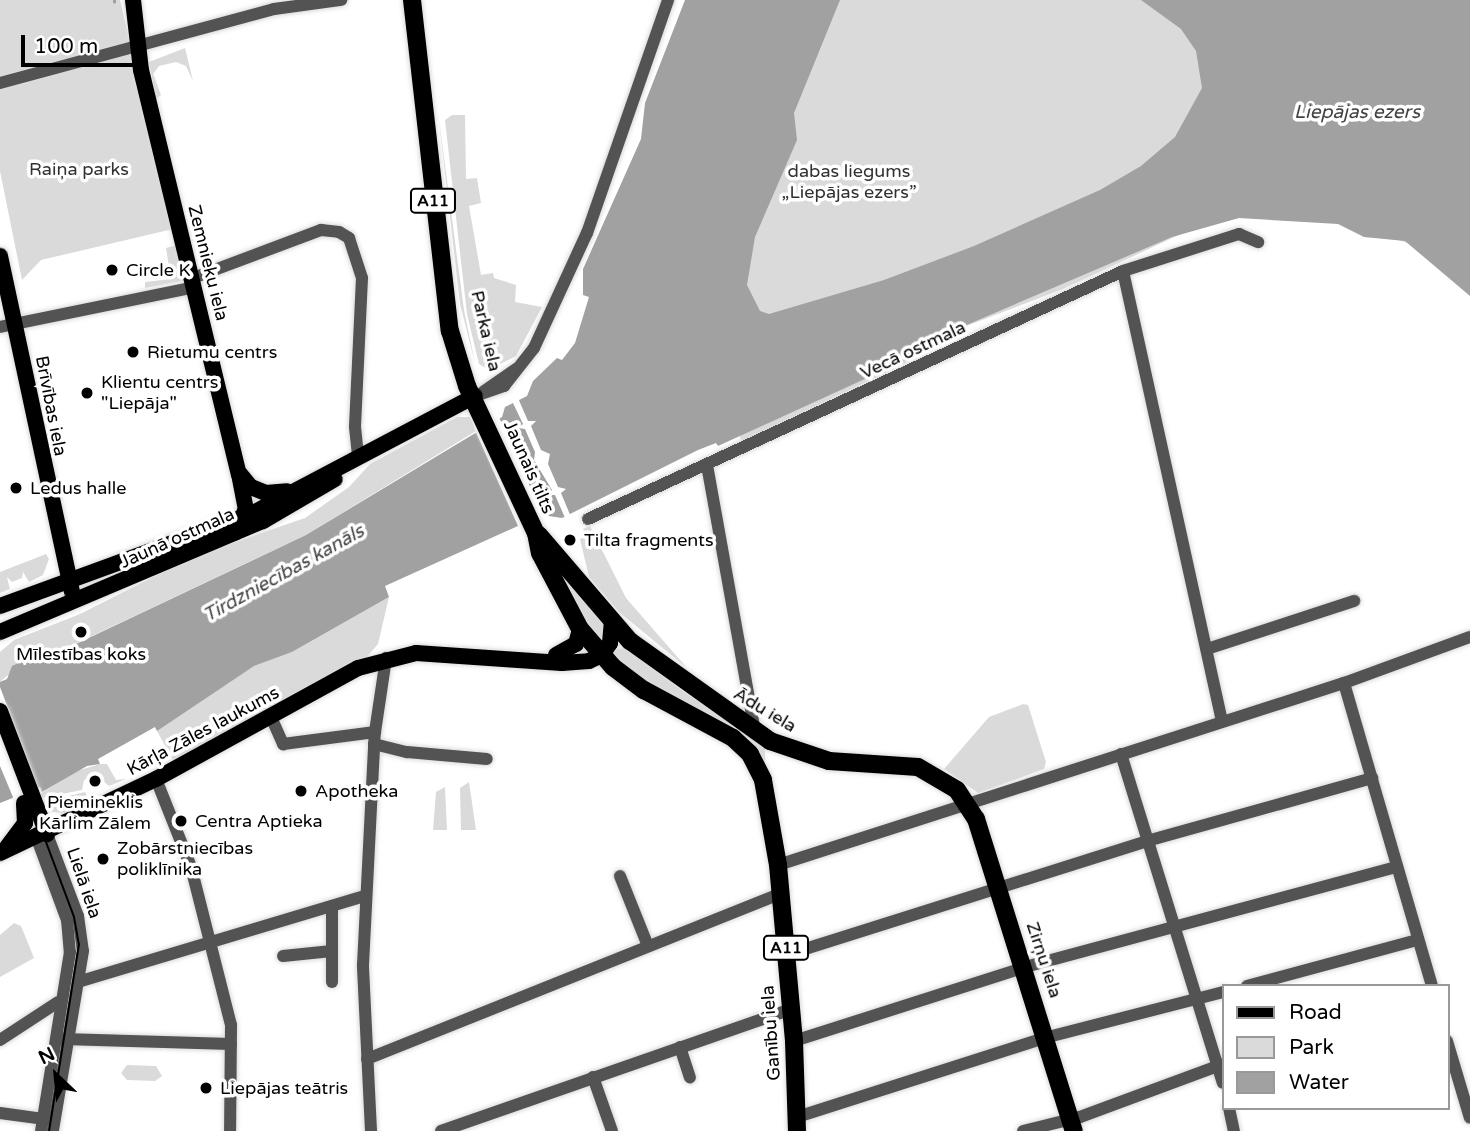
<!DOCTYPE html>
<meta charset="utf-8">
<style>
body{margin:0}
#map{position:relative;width:1470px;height:1131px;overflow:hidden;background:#fff;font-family:"Varela Round",sans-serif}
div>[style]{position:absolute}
.green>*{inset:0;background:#dadada}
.water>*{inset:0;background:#a1a1a1}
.pier>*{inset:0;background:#fff}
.stream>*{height:2.5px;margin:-1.25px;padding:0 1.25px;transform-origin:1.25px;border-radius:1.25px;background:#a1a1a1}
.roads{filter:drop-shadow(0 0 2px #dbdbdb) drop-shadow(0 0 2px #dbdbdb)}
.minor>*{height:12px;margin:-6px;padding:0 6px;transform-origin:6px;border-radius:6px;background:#535353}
.major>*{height:16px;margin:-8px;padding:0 8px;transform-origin:8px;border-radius:8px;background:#000}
.highway>*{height:18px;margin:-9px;padding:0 9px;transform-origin:9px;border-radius:9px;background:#000}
.tram>*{height:2px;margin:-1px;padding:0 1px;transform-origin:1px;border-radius:1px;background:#000}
.dots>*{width:19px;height:19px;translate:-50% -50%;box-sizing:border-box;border:4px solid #fff;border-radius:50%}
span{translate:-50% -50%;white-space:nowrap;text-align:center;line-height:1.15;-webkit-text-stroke:7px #fff;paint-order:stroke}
.shield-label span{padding:2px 5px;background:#fff;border:2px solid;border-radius:5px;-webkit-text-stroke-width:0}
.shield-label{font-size:16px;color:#000;font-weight:700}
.park-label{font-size:18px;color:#313131}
.street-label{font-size:18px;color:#000}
.poi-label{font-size:18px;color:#000}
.left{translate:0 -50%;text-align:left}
.water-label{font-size:19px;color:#424242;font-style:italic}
.legend{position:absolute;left:1222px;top:984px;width:228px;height:126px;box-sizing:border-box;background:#fff;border:2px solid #999;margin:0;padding:9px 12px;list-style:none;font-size:21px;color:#000}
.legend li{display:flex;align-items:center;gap:14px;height:35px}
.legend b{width:35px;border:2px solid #999}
.north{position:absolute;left:21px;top:1040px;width:70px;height:70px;-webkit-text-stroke:5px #fff;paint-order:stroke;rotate:334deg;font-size:19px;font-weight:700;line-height:28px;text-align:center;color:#000}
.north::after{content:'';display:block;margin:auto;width:24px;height:32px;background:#000;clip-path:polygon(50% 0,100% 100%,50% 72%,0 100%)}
.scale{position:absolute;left:21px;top:35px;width:119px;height:32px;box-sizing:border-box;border:4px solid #000;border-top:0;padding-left:9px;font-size:21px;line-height:24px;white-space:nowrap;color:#000;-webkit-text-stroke:5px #fff;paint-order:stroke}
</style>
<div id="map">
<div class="green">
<i style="clip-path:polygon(0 0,120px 0,173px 229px,41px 260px,22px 280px,0 171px)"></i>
<i style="clip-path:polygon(719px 0,1470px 0,1408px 243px,1258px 198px,1063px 289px,956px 330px,904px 364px,742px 441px,638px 241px)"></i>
<i style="clip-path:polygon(185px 48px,193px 81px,186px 66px,176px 62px,159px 66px,153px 74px,161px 95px,156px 99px,149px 62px)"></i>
<i style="clip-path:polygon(438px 112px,464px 310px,475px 363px,460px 304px)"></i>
<i style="clip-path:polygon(452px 115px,465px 115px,466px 179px,477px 178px,481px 203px,469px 206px,481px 275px,493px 273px,494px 278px,516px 285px,515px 302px,542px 307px,516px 356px,489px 370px,479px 364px,467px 314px,445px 120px)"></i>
<i style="clip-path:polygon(177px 245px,182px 281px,145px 288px,145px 282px,171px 279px,166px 248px)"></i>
<i style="clip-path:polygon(457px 417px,470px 417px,476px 431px,306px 535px,37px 662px,23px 662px,0 682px,0 652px,14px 640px,80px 614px,195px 556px,305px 518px,349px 487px,370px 464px)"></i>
<i style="clip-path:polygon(590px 526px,626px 598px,687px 668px,619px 612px,589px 577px,580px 539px,586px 536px,583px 529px)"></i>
<i style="clip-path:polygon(46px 554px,49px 559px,43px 575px,29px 582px,23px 572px,22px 578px,12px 582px,7px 577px,10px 589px,0 593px,0 572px)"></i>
<i style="clip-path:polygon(548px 554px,607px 625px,602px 638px,594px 640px)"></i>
<i style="clip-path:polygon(389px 597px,378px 644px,366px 658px,174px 762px,157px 731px,179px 712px,254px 666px,292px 652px)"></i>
<i style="clip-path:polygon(626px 648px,684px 692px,765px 744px,765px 774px,758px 756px,621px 667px,613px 655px,615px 649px)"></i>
<i style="clip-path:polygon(1023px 704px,1028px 705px,1046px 762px,1044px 769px,978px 793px,944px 769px,989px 717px)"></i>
<i style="clip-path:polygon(100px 764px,107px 764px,116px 780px,126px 779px,109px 786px,96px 775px,84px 780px,82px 790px,41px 798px,40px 794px,77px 771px)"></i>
<i style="clip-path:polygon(469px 782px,476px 830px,461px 830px,460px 788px)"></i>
<i style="clip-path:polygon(445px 787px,447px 830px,433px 830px,436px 792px)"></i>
<i style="clip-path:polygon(85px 792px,89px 800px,65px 813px,52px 812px,43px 802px)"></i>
<i style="clip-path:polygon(14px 923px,21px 926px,34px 958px,0 977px,0 935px)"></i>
<i style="clip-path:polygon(127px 1065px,156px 1066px,162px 1076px,155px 1081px,127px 1080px,121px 1073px)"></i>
</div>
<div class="water">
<i style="clip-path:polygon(685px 0,840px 0,794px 113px,797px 140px,755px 237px,747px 285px,760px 311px,769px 314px,884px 280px,974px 246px,1100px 190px,1141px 166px,1175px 137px,1202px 88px,1196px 51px,1181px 29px,1141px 0,1470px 0,1470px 296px,1405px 241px,1364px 237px,1338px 224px,1239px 218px,1172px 237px,969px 324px,956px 330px,959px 336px,718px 446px,716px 443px,698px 450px,562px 518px,542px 515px,385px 586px,389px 597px,292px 652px,254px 666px,157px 731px,155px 727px,98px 759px,100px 764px,87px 766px,42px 792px,40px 787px,0 803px,0 682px,7px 679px,12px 666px,34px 656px,38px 662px,306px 535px,502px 417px,505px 407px,527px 396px,533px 381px,557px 358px,562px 360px,575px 343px,589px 297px,583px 295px,583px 269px,641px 139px,645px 103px)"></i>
</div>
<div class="pier">
<i style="clip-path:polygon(518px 398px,528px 421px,536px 421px,531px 426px,541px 450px,550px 454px,548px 464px,558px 487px,566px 489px,561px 493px,571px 517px,566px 520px,555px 495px,548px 495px,552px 490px,534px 460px,535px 452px,525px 429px,518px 428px,523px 424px,512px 401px)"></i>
<i style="clip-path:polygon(498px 415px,544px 518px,519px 528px,474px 428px)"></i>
<i style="clip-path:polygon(0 687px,41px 795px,38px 792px,15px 802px,0 766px)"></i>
</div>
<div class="stream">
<i style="left:114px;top:2px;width:2px;rotate:-90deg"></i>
</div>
<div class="roads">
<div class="minor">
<i style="left:0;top:83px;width:284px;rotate:-15.1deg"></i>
<i style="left:274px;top:9px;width:68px;rotate:-7.7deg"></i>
<i style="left:1123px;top:271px;width:461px;rotate:77.6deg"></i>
<i style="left:193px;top:278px;width:137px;rotate:-20.6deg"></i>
<i style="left:321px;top:230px;width:18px;rotate:6deg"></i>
<i style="left:339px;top:232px;width:12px;rotate:31deg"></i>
<i style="left:349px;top:238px;width:42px;rotate:72deg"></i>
<i style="left:362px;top:278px;width:149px;rotate:92.7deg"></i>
<i style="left:355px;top:427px;width:31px;rotate:84deg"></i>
<i style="left:0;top:327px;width:199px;rotate:-11.6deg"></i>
<i style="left:483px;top:392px;width:40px;rotate:-34.9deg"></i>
<i style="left:475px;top:396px;width:31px;rotate:-19deg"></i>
<i style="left:504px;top:386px;width:48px;rotate:-51.7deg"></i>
<i style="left:534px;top:348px;width:127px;rotate:-65.3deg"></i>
<i style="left:587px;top:233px;width:247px;rotate:-70.8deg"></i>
<i style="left:707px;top:465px;width:270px;rotate:79.8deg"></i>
<i style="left:588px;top:519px;width:590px;rotate:-24.87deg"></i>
<i style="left:1123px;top:271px;width:122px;rotate:-17.7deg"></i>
<i style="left:1239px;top:234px;width:21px;rotate:23deg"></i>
<i style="left:1207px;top:649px;width:155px;rotate:-18.1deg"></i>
<i style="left:1344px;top:683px;width:316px;rotate:73.8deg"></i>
<i style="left:271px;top:717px;width:30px;rotate:66deg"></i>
<i style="left:283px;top:744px;width:93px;rotate:-7.4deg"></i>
<i style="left:374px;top:744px;width:34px;rotate:14deg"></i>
<i style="left:407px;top:752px;width:80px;rotate:5deg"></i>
<i style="left:1121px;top:754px;width:344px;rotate:72.8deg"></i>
<i style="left:156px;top:779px;width:95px;rotate:68.3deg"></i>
<i style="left:191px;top:867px;width:163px;rotate:75.8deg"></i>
<i style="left:231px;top:1025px;width:106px;rotate:90.5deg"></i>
<i style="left:47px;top:834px;width:88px;rotate:69.3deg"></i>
<i style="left:78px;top:916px;width:35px;rotate:82deg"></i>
<i style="left:83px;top:951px;width:182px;rotate:99.5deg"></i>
<i style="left:37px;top:839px;width:86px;rotate:69.7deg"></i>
<i style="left:67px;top:920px;width:32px;rotate:85deg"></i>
<i style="left:70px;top:952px;width:181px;rotate:99.2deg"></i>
<i style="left:778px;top:865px;width:595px;rotate:-17.83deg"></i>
<i style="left:1344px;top:683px;width:134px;rotate:-20.1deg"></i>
<i style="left:620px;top:876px;width:75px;rotate:68.2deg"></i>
<i style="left:332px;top:906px;width:76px;rotate:90deg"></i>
<i style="left:786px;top:955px;width:379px;rotate:-17.5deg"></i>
<i style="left:1147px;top:841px;width:234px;rotate:-15.6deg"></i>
<i style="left:283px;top:956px;width:49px;rotate:-5.8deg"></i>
<i style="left:81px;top:981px;width:296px;rotate:-16.7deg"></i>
<i style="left:1247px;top:986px;width:177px;rotate:-15.1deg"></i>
<i style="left:63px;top:1039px;width:168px;rotate:1.7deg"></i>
<i style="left:0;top:1040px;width:69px;rotate:-33.2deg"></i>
<i style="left:794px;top:1041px;width:247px;rotate:-17.7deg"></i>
<i style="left:1029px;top:966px;width:381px;rotate:-15.1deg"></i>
<i style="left:1447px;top:1041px;width:80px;rotate:73.4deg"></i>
<i style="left:680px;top:1047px;width:32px;rotate:72deg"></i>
<i style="left:367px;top:1059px;width:446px;rotate:-21.8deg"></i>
<i style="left:593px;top:1077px;width:57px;rotate:70.6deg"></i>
<i style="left:1229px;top:1108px;width:24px;rotate:78deg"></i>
<i style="left:0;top:1113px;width:51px;rotate:7.8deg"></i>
<i style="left:797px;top:1117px;width:263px;rotate:-17.7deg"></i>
<i style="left:1048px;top:1037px;width:181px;rotate:-14.4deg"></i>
<i style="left:371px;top:1131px;width:166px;rotate:-92.8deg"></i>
<i style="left:363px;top:965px;width:233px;rotate:-87.1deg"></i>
<i style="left:375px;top:732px;width:75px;rotate:-81.5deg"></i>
<i style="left:441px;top:1131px;width:371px;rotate:-19.2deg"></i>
<i style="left:1023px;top:1131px;width:59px;rotate:-13.8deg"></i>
<i style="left:1080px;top:1117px;width:153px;rotate:-20.3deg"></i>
</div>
<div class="major">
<i style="left:133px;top:0;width:70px;rotate:83.5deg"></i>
<i style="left:141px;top:70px;width:416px;rotate:76.4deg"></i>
<i style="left:239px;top:474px;width:36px;rotate:79deg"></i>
<i style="left:246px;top:509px;width:26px;rotate:115deg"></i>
<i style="left:0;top:256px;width:343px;rotate:77.9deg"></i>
<i style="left:240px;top:474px;width:17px;rotate:50deg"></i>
<i style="left:251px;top:487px;width:16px;rotate:22deg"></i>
<i style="left:266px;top:493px;width:21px;rotate:-5deg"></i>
<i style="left:0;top:606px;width:267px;rotate:-20.1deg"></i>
<i style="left:251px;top:514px;width:253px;rotate:-27.8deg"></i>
<i style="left:0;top:632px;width:285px;rotate:-22.9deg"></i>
<i style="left:263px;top:521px;width:83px;rotate:-30.3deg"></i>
<i style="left:556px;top:655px;width:23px;rotate:-29deg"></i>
<i style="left:576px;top:644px;width:16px;rotate:-75deg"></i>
<i style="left:0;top:711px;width:132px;rotate:69.1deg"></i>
<i style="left:7px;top:847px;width:30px;rotate:-53deg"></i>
<i style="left:25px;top:823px;width:20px;rotate:-93deg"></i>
<i style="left:0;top:853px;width:173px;rotate:-25.4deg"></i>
<i style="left:156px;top:779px;width:230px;rotate:-28.8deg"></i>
<i style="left:358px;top:668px;width:60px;rotate:-14.5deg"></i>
<i style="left:416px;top:653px;width:146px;rotate:3.9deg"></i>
<i style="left:562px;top:663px;width:27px;rotate:-4deg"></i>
<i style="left:589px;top:661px;width:14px;rotate:-25deg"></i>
<i style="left:602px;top:655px;width:14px;rotate:-56deg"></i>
<i style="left:610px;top:643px;width:21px;rotate:-85deg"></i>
</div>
<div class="highway">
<i style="left:412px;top:0;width:333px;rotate:83.5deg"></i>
<i style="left:450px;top:331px;width:58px;rotate:72.8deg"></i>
<i style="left:467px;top:386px;width:162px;rotate:64.9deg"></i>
<i style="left:536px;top:533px;width:20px;rotate:79deg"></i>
<i style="left:540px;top:553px;width:86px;rotate:62.2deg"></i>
<i style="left:580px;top:629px;width:50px;rotate:49deg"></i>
<i style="left:613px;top:667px;width:39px;rotate:37deg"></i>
<i style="left:644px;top:690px;width:101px;rotate:28.3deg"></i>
<i style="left:733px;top:738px;width:23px;rotate:43deg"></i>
<i style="left:750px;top:754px;width:29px;rotate:63deg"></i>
<i style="left:763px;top:780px;width:86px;rotate:80deg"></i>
<i style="left:778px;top:865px;width:177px;rotate:84.8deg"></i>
<i style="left:794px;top:1041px;width:90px;rotate:88.1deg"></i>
<i style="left:539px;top:535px;width:140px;rotate:49.4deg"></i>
<i style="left:630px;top:641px;width:172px;rotate:35.5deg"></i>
<i style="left:770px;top:741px;width:62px;rotate:18.7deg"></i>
<i style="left:829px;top:761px;width:89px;rotate:3.9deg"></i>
<i style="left:918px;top:767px;width:45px;rotate:30.5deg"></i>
<i style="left:957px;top:790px;width:35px;rotate:57deg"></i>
<i style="left:976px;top:819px;width:327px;rotate:72.6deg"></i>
</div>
</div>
<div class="tram">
<i style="left:0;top:719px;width:211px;rotate:69.5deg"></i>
<i style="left:74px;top:917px;width:27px;rotate:80deg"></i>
<i style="left:79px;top:944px;width:189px;rotate:99.1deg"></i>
</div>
<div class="dots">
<i style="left:112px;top:270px;background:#000"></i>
<i style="left:133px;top:352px;background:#000"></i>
<i style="left:87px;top:393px;background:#000"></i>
<i style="left:16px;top:488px;background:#000"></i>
<i style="left:570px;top:540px;background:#000"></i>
<i style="left:81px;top:632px;background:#000"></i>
<i style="left:95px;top:781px;background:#000"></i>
<i style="left:301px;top:791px;background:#000"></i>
<i style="left:181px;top:821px;background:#000"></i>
<i style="left:103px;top:859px;background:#000"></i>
<i style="left:206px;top:1088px;background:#000"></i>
</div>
<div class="shield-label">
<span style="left:433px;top:201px">A11</span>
<span style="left:786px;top:948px">A11</span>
</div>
<div class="park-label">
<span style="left:79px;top:169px">Raiņa parks</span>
<span style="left:849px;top:182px">dabas liegums<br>„Liepājas ezers”</span>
</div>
<div class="street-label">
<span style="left:208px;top:263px;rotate:76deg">Zemnieku iela</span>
<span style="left:486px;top:331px;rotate:77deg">Parka iela</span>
<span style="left:913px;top:350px;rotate:-25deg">Vecā ostmala</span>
<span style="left:51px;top:406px;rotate:79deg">Brīvības iela</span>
<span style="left:529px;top:467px;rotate:66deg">Jaunais tilts</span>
<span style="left:177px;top:538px;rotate:-24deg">Jaunā ostmala</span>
<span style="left:765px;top:710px;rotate:31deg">Ādu iela</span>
<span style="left:203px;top:731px;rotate:-28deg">Kārļa Zāles laukums</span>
<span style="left:84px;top:883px;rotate:71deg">Lielā iela</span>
<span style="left:1044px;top:960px;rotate:72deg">Zirņu iela</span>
<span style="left:771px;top:1033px;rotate:-94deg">Ganību iela</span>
</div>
<div class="poi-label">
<span class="left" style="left:126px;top:270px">Circle K</span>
<span class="left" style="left:147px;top:352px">Rietumu centrs</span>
<span class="left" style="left:101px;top:393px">Klientu centrs<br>"Liepāja"</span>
<span class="left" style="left:30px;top:488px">Ledus halle</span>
<span class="left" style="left:584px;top:540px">Tilta fragments</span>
<span style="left:81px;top:654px">Mīlestības koks</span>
<span class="left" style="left:315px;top:791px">Apotheka</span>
<span style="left:95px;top:813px">Piemineklis<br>Kārlim Zālem</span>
<span class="left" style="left:195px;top:821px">Centra Aptieka</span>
<span class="left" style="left:117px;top:859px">Zobārstniecības<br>poliklīnika</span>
<span class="left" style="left:220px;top:1088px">Liepājas teātris</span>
</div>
<div class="water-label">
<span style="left:1357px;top:113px">Liepājas ezers</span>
<span style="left:284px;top:574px;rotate:-29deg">Tirdzniecības kanāls</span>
</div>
<ul class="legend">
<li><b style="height:9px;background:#000"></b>Road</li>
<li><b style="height:19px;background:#dadada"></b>Park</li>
<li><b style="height:19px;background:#a1a1a1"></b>Water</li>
</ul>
<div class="north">N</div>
<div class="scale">100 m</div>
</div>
